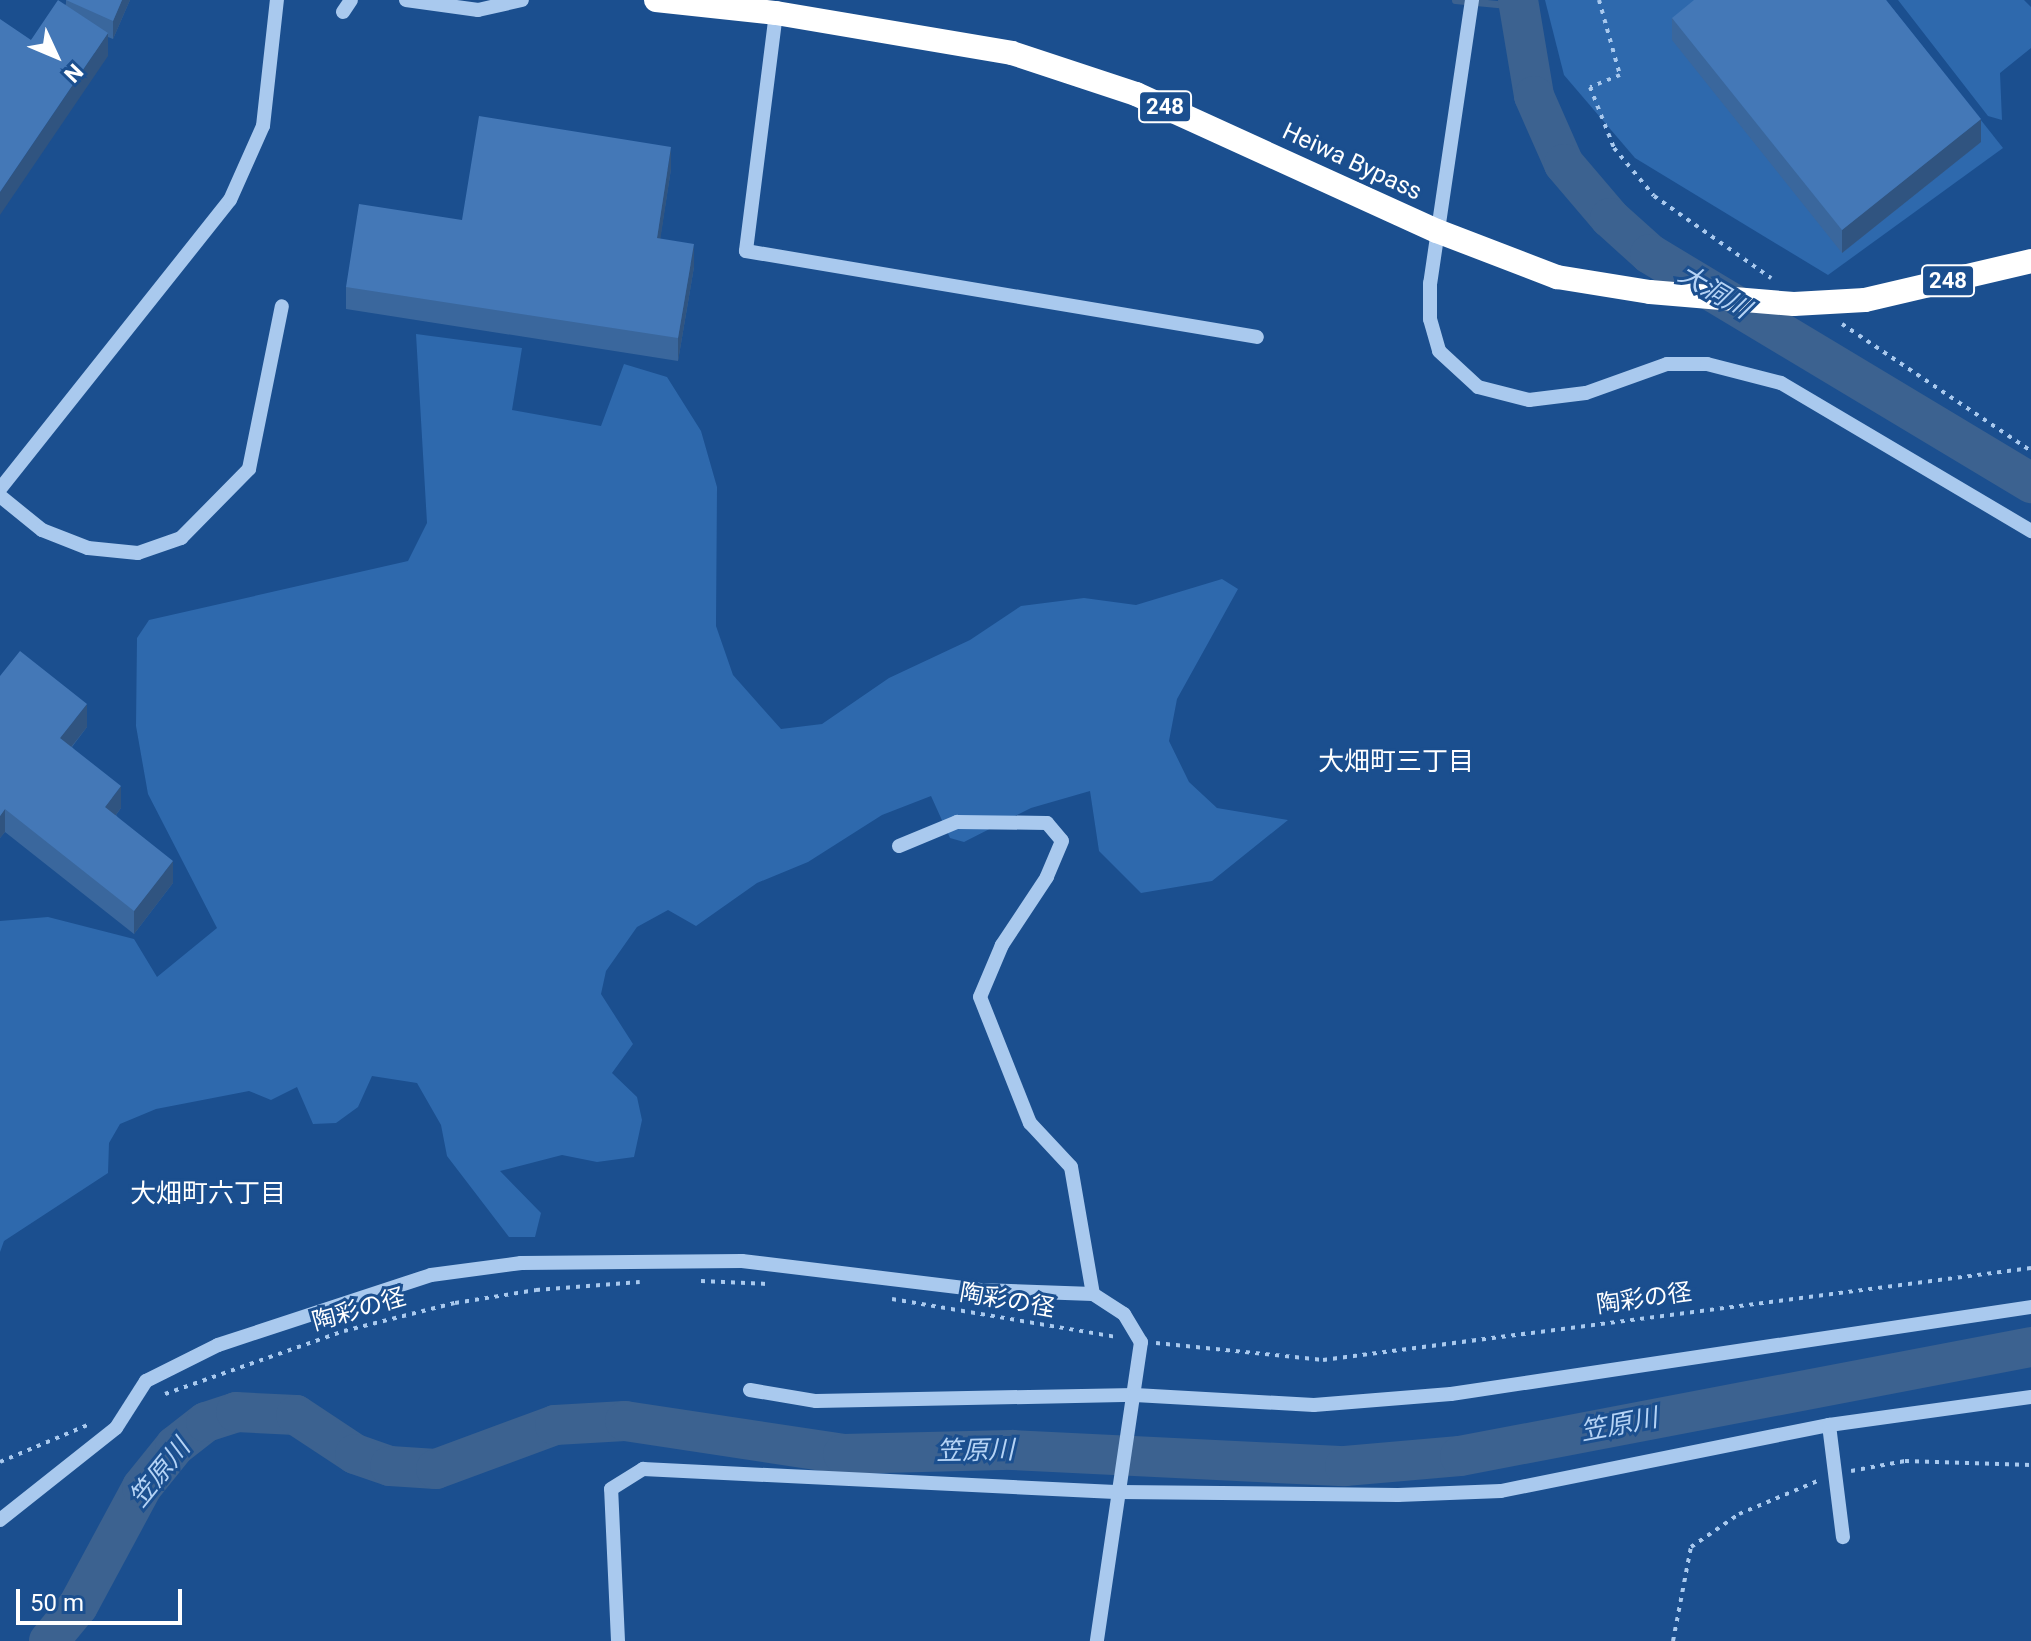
<!DOCTYPE html>
<meta charset="utf-8">
<style>
body{margin:0}
#map{position:relative;width:2031px;height:1641px;overflow:hidden;background:#1b4f8f;font-family:Roboto,"Noto Sans JP",sans-serif}
div>[style]{position:absolute}
.green>*{inset:0;background:#2e69ad}
.stream>*{height:7px;margin:-3.5px;padding:0 3.5px;transform-origin:3.5px;border-radius:3.5px;background:#3c6290}
.river>*{height:40px;margin:-20px;padding:0 20px;transform-origin:20px;border-radius:20px;background:#3c6290}
.path>*{height:4px;margin-top:-2px;transform-origin:0;background:repeating-linear-gradient(90deg,#a9c9ee 0 4px,transparent 0 10px)}
.minor>*{height:14px;margin:-7px;padding:0 7px;transform-origin:7px;border-radius:7px;background:#a9c9ee}
.highway>*{height:24px;margin:-12px;padding:0 12px;transform-origin:12px;border-radius:12px;background:#fff}
.highway-bridge>*{height:24px;margin:-12px;padding:0 12px;transform-origin:12px;border-radius:12px;background:#fff}
.wall>*{inset:0;background:#3a679d}
.shaded-wall>*{inset:0;background:#305480}
.building>*{inset:0;background:#4478b7}
span{translate:-50% -50%;white-space:nowrap;text-align:center;line-height:1.15;-webkit-text-stroke:6px #1b4f8f;paint-order:stroke}
.shield-label span{padding:2px 6px;background:#1b4f8f;border:2px solid;border-radius:6px;-webkit-text-stroke-width:0}
.shield-label{font-size:22px;color:#fff;font-weight:700}
.street-label{font-size:24px;color:#fff}
.water-label{font-size:26px;color:#b5d3f5;font-style:italic}
.neighbourhood-label{font-size:26px;color:#fff}
.north{position:absolute;left:16px;top:16px;width:80px;height:80px;-webkit-text-stroke:6px #1b4f8f;paint-order:stroke;rotate:134deg;font-size:22px;font-weight:700;line-height:32px;text-align:center;color:#fff}
.north::after{content:'';display:block;margin:auto;width:28px;height:36px;background:#fff;clip-path:polygon(50% 0,100% 100%,50% 72%,0 100%)}
.scale{position:absolute;left:16px;top:1589px;width:166px;height:36px;box-sizing:border-box;border:4px solid #fff;border-top:0;padding-left:10px;font-size:24px;line-height:28px;white-space:nowrap;color:#fff;-webkit-text-stroke:6px #1b4f8f;paint-order:stroke}
</style>
<div id="map">
<div class="green">
<i style="clip-path:polygon(1545px 0,1886px 0,2003px 148px,1828px 275px,1635px 158px,1564px 75px)"></i>
<i style="clip-path:polygon(1898px 0,2024px 0,2031px 7px,2031px 48px,2000px 73px,2002px 120px,1988px 116px)"></i>
<i style="clip-path:polygon(416px 334px,522px 348px,512px 410px,601px 426px,624px 364px,667px 377px,701px 431px,717px 487px,716px 626px,733px 675px,781px 729px,822px 724px,889px 678px,970px 640px,1021px 606px,1084px 598px,1136px 605px,1222px 579px,1238px 589px,1177px 699px,1169px 741px,1189px 782px,1217px 808px,1288px 820px,1212px 881px,1141px 893px,1099px 851px,1090px 791px,1031px 808px,964px 842px,950px 838px,931px 796px,882px 815px,808px 862px,757px 883px,696px 926px,668px 910px,637px 927px,606px 971px,601px 994px,633px 1044px,612px 1073px,637px 1097px,642px 1120px,634px 1157px,597px 1162px,562px 1155px,500px 1171px,541px 1213px,535px 1237px,509px 1237px,447px 1156px,441px 1125px,417px 1083px,372px 1076px,358px 1107px,336px 1123px,313px 1124px,297px 1087px,271px 1100px,249px 1091px,156px 1109px,120px 1124px,109px 1143px,108px 1173px,4px 1241px,0 1252px,0 921px,48px 917px,134px 939px,157px 977px,217px 928px,148px 794px,136px 726px,137px 638px,149px 620px,408px 561px,427px 523px)"></i>
</div>
<div class="stream">
<i style="left:1455px;top:0;width:63px;rotate:5.4deg"></i>
</div>
<div class="river">
<i style="left:1518px;top:0;width:97px;rotate:80.5deg"></i>
<i style="left:1534px;top:96px;width:74px;rotate:66.2deg"></i>
<i style="left:1564px;top:164px;width:71px;rotate:49.6deg"></i>
<i style="left:1610px;top:218px;width:54px;rotate:42deg"></i>
<i style="left:1650px;top:254px;width:445px;rotate:31deg"></i>
<i style="left:49px;top:1641px;width:45px;rotate:-50.4deg"></i>
<i style="left:78px;top:1606px;width:135px;rotate:-61.7deg"></i>
<i style="left:142px;top:1487px;width:53px;rotate:-51.2deg"></i>
<i style="left:175px;top:1446px;width:39px;rotate:-38deg"></i>
<i style="left:206px;top:1422px;width:32px;rotate:-18deg"></i>
<i style="left:236px;top:1412px;width:60px;rotate:2.9deg"></i>
<i style="left:296px;top:1415px;width:71px;rotate:33.5deg"></i>
<i style="left:355px;top:1454px;width:37px;rotate:19deg"></i>
<i style="left:390px;top:1466px;width:46px;rotate:3.7deg"></i>
<i style="left:436px;top:1469px;width:127px;rotate:-20.3deg"></i>
<i style="left:555px;top:1425px;width:70px;rotate:-3.3deg"></i>
<i style="left:625px;top:1421px;width:220px;rotate:8.6deg"></i>
<i style="left:843px;top:1454px;width:169px;rotate:-1.4deg"></i>
<i style="left:1012px;top:1450px;width:333px;rotate:2.8deg"></i>
<i style="left:1345px;top:1466px;width:115px;rotate:-5deg"></i>
<i style="left:1460px;top:1456px;width:581px;rotate:-10.81deg"></i>
</div>
<div class="path">
<i style="left:1599px;top:0;width:78px;rotate:74.4deg"></i>
<i style="left:1620px;top:75px;width:32px;rotate:158deg"></i>
<i style="left:1590px;top:87px;width:66px;rotate:68.5deg"></i>
<i style="left:1614px;top:148px;width:62px;rotate:50.2deg"></i>
<i style="left:1654px;top:196px;width:143px;rotate:35deg"></i>
<i style="left:1842px;top:324px;width:228px;rotate:33.9deg"></i>
<i style="left:701px;top:1281px;width:67px;rotate:2.6deg"></i>
<i style="left:892px;top:1299px;width:227px;rotate:9.6deg"></i>
<i style="left:1156px;top:1343px;width:168px;rotate:5.8deg"></i>
<i style="left:1323px;top:1360px;width:714px;rotate:-7.4deg"></i>
<i style="left:165px;top:1394px;width:190px;rotate:-19.4deg"></i>
<i style="left:344px;top:1331px;width:114px;rotate:-14.2deg"></i>
<i style="left:455px;top:1303px;width:82px;rotate:-9.1deg"></i>
<i style="left:536px;top:1290px;width:104px;rotate:-4.4deg"></i>
<i style="left:0;top:1462px;width:98px;rotate:-22.9deg"></i>
<i style="left:1851px;top:1471px;width:55px;rotate:-10.5deg"></i>
<i style="left:1905px;top:1461px;width:126px;rotate:1.8deg"></i>
<i style="left:1673px;top:1641px;width:96px;rotate:-79.2deg"></i>
<i style="left:1691px;top:1547px;width:58px;rotate:-34.5deg"></i>
<i style="left:1739px;top:1514px;width:88px;rotate:-22.8deg"></i>
</div>
<div class="minor">
<i style="left:406px;top:0;width:73px;rotate:7.9deg"></i>
<i style="left:478px;top:10px;width:45px;rotate:-12.8deg"></i>
<i style="left:1472px;top:0;width:286px;rotate:98.4deg"></i>
<i style="left:1430px;top:283px;width:36px;rotate:90deg"></i>
<i style="left:1430px;top:319px;width:33px;rotate:74deg"></i>
<i style="left:1439px;top:351px;width:53px;rotate:42.7deg"></i>
<i style="left:1478px;top:387px;width:53px;rotate:14.3deg"></i>
<i style="left:1529px;top:400px;width:57px;rotate:-7deg"></i>
<i style="left:1586px;top:393px;width:86px;rotate:-19.7deg"></i>
<i style="left:1667px;top:364px;width:40px"></i>
<i style="left:1707px;top:364px;width:76px;rotate:14.4deg"></i>
<i style="left:1781px;top:383px;width:291px;rotate:30.6deg"></i>
<i style="left:343px;top:12px;width:14px;rotate:-56deg"></i>
<i style="left:776px;top:13px;width:240px;rotate:97.2deg"></i>
<i style="left:746px;top:251px;width:518px;rotate:9.55deg"></i>
<i style="left:0;top:489px;width:369px;rotate:-51.5deg"></i>
<i style="left:230px;top:200px;width:81px;rotate:-66deg"></i>
<i style="left:263px;top:126px;width:127px;rotate:-83.7deg"></i>
<i style="left:0;top:496px;width:54px;rotate:39deg"></i>
<i style="left:42px;top:530px;width:49px;rotate:21.4deg"></i>
<i style="left:88px;top:548px;width:50px;rotate:5.7deg"></i>
<i style="left:138px;top:553px;width:46px;rotate:-19.2deg"></i>
<i style="left:181px;top:538px;width:97px;rotate:-45.4deg"></i>
<i style="left:249px;top:469px;width:166px;rotate:-78.6deg"></i>
<i style="left:899px;top:846px;width:63px;rotate:-22.5deg"></i>
<i style="left:957px;top:822px;width:90px;rotate:0.6deg"></i>
<i style="left:1047px;top:823px;width:23px;rotate:50deg"></i>
<i style="left:1062px;top:841px;width:39px;rotate:113deg"></i>
<i style="left:1047px;top:877px;width:82px;rotate:123.5deg"></i>
<i style="left:1002px;top:945px;width:56px;rotate:112.9deg"></i>
<i style="left:980px;top:997px;width:136px;rotate:68.4deg"></i>
<i style="left:1030px;top:1123px;width:60px;rotate:47deg"></i>
<i style="left:1071px;top:1167px;width:129px;rotate:80.2deg"></i>
<i style="left:1093px;top:1294px;width:37px;rotate:33deg"></i>
<i style="left:1124px;top:1314px;width:33px;rotate:59deg"></i>
<i style="left:1141px;top:1342px;width:302px;rotate:98.4deg"></i>
<i style="left:750px;top:1390px;width:67px;rotate:9.5deg"></i>
<i style="left:816px;top:1401px;width:319px;rotate:-1.1deg"></i>
<i style="left:1135px;top:1395px;width:179px;rotate:3.2deg"></i>
<i style="left:1314px;top:1405px;width:137px;rotate:-4.6deg"></i>
<i style="left:1451px;top:1394px;width:586px;rotate:-8.53deg"></i>
<i style="left:1829px;top:1425px;width:113px;rotate:82.9deg"></i>
<i style="left:0;top:1520px;width:148px;rotate:-38.4deg"></i>
<i style="left:116px;top:1428px;width:56px;rotate:-57.4deg"></i>
<i style="left:146px;top:1381px;width:80px;rotate:-26.6deg"></i>
<i style="left:218px;top:1345px;width:224px;rotate:-18.2deg"></i>
<i style="left:431px;top:1275px;width:91px;rotate:-7.6deg"></i>
<i style="left:521px;top:1263px;width:221px;rotate:-0.5deg"></i>
<i style="left:742px;top:1261px;width:240px;rotate:6.9deg"></i>
<i style="left:980px;top:1290px;width:113px;rotate:2deg"></i>
<i style="left:618px;top:1641px;width:152px;rotate:-92.6deg"></i>
<i style="left:611px;top:1489px;width:38px;rotate:-32deg"></i>
<i style="left:643px;top:1469px;width:478px;rotate:2.8deg"></i>
<i style="left:1120px;top:1492px;width:278px;rotate:0.6deg"></i>
<i style="left:1398px;top:1495px;width:103px;rotate:-2.2deg"></i>
<i style="left:1501px;top:1491px;width:335px;rotate:-11.4deg"></i>
<i style="left:1829px;top:1425px;width:204px;rotate:-7.9deg"></i>
</div>
<div class="highway">
<i style="left:656px;top:0;width:121px;rotate:6.2deg"></i>
<i style="left:776px;top:13px;width:239px;rotate:9.6deg"></i>
<i style="left:1012px;top:53px;width:131px;rotate:18.3deg"></i>
<i style="left:1136px;top:94px;width:331px;rotate:24.5deg"></i>
<i style="left:1437px;top:231px;width:129px;rotate:21deg"></i>
<i style="left:1557px;top:277px;width:94px;rotate:9.2deg"></i>
<i style="left:1865px;top:300px;width:171px;rotate:-13.2deg"></i>
</div>
<div class="highway-bridge">
<i style="left:1650px;top:292px;width:144px;rotate:4.8deg"></i>
<i style="left:1794px;top:304px;width:71px;rotate:-3.2deg"></i>
</div>
<div class="wall">
<i style="clip-path:polygon(66px 0,130px 0,113px 39px,108px 37px,108px 56px,31px 40px,66px 4px)"></i>
<i style="clip-path:polygon(1672px 18px,1981px 142px,1842px 253px,1672px 40px)"></i>
<i style="clip-path:polygon(671px 169px,660px 239px,694px 267px,678px 361px,346px 309px,346px 287px,462px 220px)"></i>
<i style="clip-path:polygon(0 676px,87px 727px,72px 747px,121px 808px,116px 815px,173px 883px,134px 934px,5px 832px,0 838px)"></i>
</div>
<div class="shaded-wall">
<i style="clip-path:polygon(122px 0,130px 0,113px 39px,113px 21px)"></i>
<i style="clip-path:polygon(108px 33px,108px 56px,0 215px,0 192px)"></i>
<i style="clip-path:polygon(1981px 119px,1981px 142px,1842px 253px,1842px 230px)"></i>
<i style="clip-path:polygon(671px 147px,671px 169px,657px 261px,657px 238px)"></i>
<i style="clip-path:polygon(694px 244px,694px 267px,678px 361px,678px 338px)"></i>
<i style="clip-path:polygon(87px 704px,87px 727px,60px 761px,60px 738px)"></i>
<i style="clip-path:polygon(121px 786px,121px 808px,105px 829px,105px 807px)"></i>
<i style="clip-path:polygon(5px 809px,5px 832px,0 838px,0 816px)"></i>
<i style="clip-path:polygon(173px 861px,173px 883px,134px 934px,134px 911px)"></i>
</div>
<div class="building">
<i style="clip-path:polygon(58px 0,108px 33px,0 192px,0 19px,31px 40px)"></i>
<i style="clip-path:polygon(66px 0,122px 0,113px 21px)"></i>
<i style="clip-path:polygon(1694px 0,1886px 0,1981px 119px,1842px 230px,1672px 18px)"></i>
<i style="clip-path:polygon(479px 116px,671px 147px,657px 238px,694px 244px,678px 338px,346px 287px,359px 204px,462px 220px)"></i>
<i style="clip-path:polygon(20px 651px,87px 704px,60px 738px,121px 786px,105px 807px,173px 861px,134px 911px,5px 809px,0 816px,0 676px)"></i>
</div>
<div class="shield-label">
<span style="left:1165px;top:107px">248</span>
<span style="left:1948px;top:281px">248</span>
</div>
<div class="street-label">
<span style="left:1352px;top:162px;rotate:25deg">Heiwa Bypass</span>
<span style="left:1644px;top:1299px;rotate:-8deg">陶彩の径</span>
<span style="left:1007px;top:1301px;rotate:10deg">陶彩の径</span>
<span style="left:359px;top:1310px;rotate:-16deg">陶彩の径</span>
</div>
<div class="water-label">
<span style="left:1714px;top:292px;rotate:31deg">大洞川</span>
<span style="left:1619px;top:1425px;rotate:-11deg">笠原川</span>
<span style="left:975px;top:1451px;rotate:-1deg">笠原川</span>
<span style="left:160px;top:1473px;rotate:-51deg">笠原川</span>
</div>
<div class="neighbourhood-label">
<span style="left:1396px;top:762px">大畑町三丁目</span>
<span style="left:208px;top:1194px">大畑町六丁目</span>
</div>
<div class="north">N</div>
<div class="scale">50 m</div>
</div>
